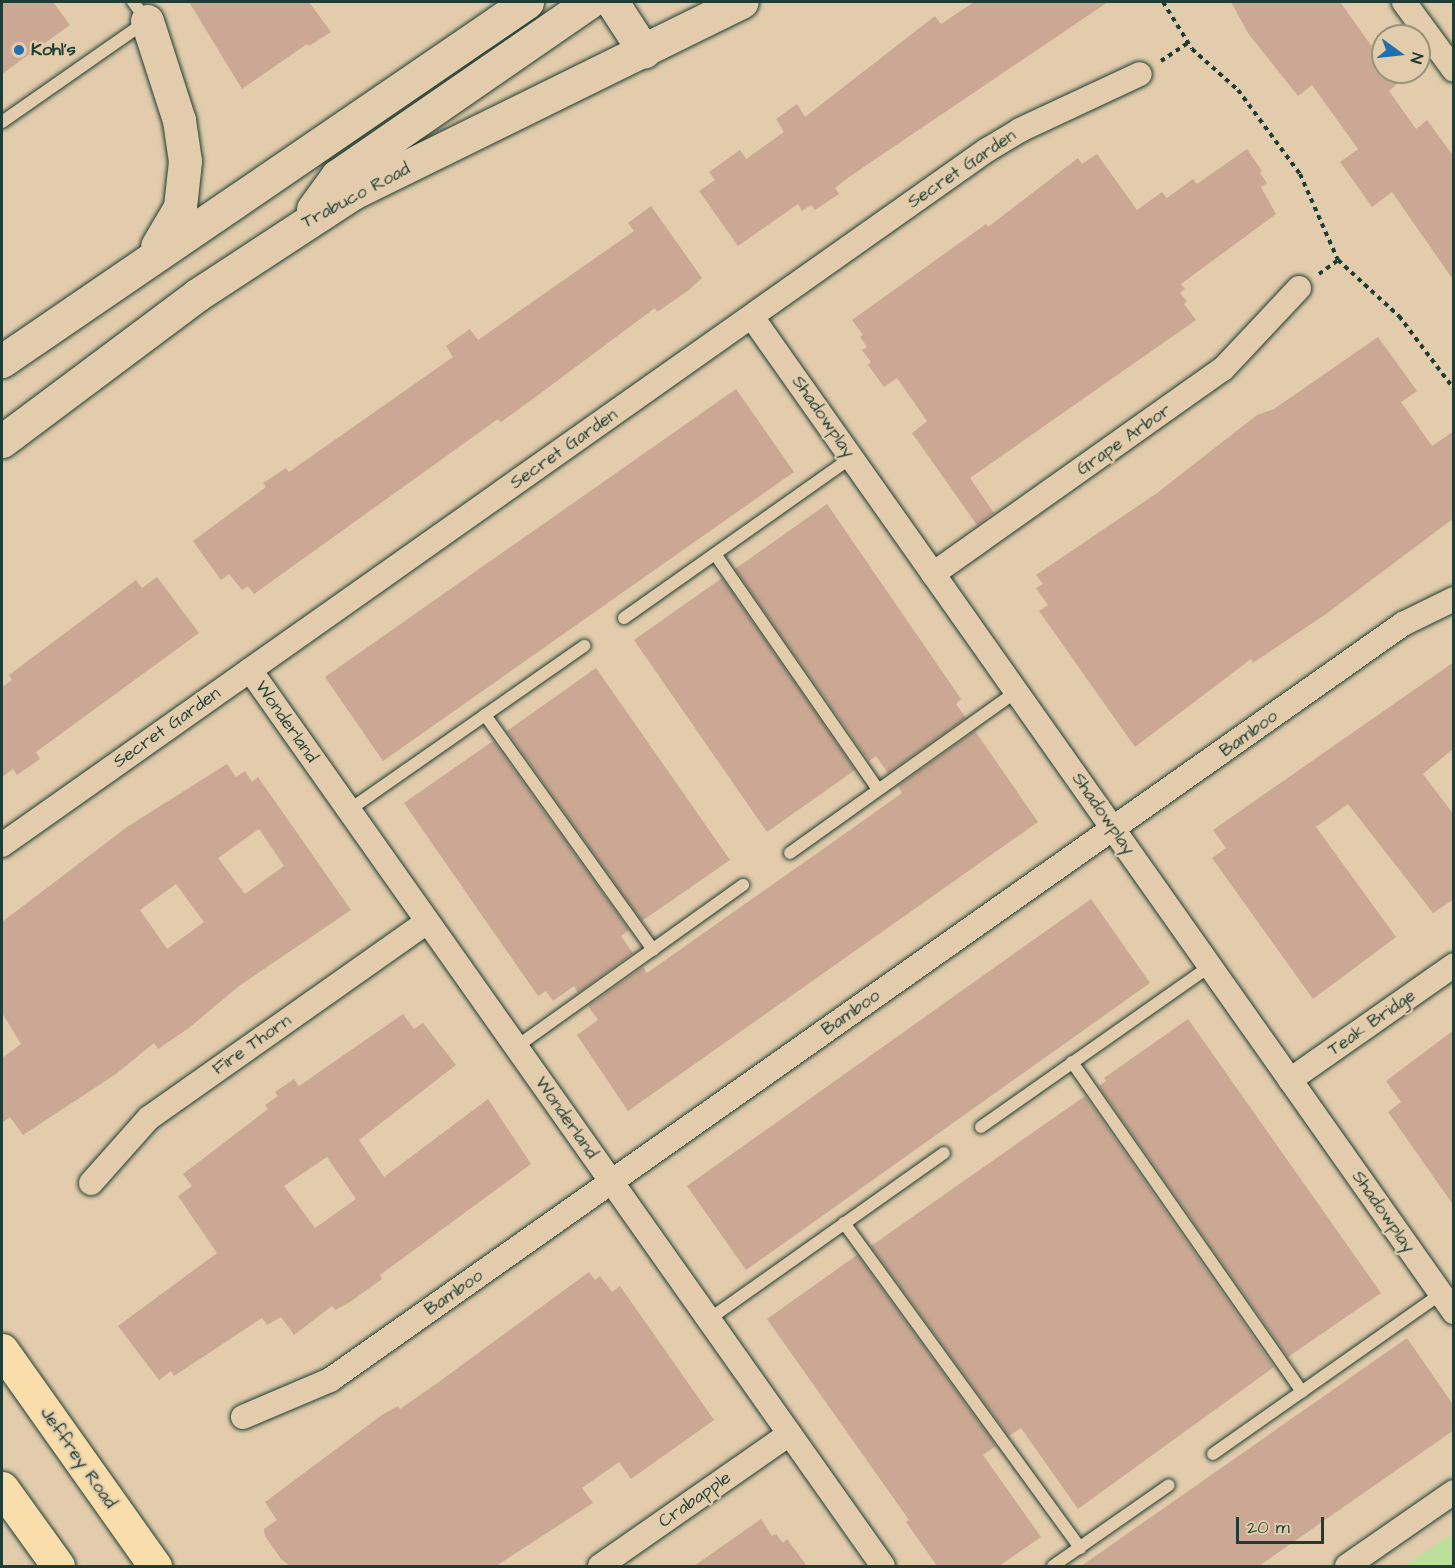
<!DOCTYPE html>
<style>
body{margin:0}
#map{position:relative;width:1455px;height:1568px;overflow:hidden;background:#e2ccab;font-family:"Architects Daughter",sans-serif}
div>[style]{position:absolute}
.green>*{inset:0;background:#bce09a}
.building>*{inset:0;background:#cba893}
.path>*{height:4px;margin-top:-2px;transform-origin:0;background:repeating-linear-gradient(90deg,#1f3d34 0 4.5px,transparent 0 9px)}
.roads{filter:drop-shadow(0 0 2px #1f3d34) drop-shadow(0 0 2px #1f3d34)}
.lane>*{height:12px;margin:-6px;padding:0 6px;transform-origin:6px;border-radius:6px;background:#e2ccab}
.street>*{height:24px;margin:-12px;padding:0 12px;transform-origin:12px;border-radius:12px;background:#e2ccab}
.secondary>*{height:33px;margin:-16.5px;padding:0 16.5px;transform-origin:16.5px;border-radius:16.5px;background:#e2ccab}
.primary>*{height:33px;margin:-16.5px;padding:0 16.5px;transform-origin:16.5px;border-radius:16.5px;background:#f9deab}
.dots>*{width:16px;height:16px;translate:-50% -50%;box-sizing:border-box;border:3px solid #e2ccab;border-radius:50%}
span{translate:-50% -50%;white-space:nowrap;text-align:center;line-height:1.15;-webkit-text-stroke:4.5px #e2ccab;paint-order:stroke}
.poi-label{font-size:18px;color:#1f3d34;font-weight:700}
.left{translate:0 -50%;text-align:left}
.street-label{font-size:18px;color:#1f3d34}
.frame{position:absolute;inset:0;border:3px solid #1f3d34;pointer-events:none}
.north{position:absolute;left:1371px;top:24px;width:60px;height:60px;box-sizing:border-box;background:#e2ccab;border:2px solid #94937b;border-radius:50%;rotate:105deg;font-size:16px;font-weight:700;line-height:24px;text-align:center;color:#1f3d34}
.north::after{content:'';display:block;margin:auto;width:21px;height:27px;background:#1f6fb2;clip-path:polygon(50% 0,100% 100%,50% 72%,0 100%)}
.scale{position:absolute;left:1236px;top:1517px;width:88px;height:27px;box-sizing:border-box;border:3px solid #1f3d34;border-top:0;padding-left:8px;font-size:18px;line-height:21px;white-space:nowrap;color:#1f3d34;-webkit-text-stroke:4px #e2ccab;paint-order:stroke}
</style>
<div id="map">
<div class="green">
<i style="clip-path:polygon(1453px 1533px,1453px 1566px,1405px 1566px)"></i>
</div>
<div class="building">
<i style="clip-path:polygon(2px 2px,53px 2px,70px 25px,2px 74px)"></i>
<i style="clip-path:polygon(189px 2px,309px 2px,331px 32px,309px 46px,307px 44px,242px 89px)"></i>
<i style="clip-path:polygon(974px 2px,1108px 2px,849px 177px,835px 188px,839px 194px,815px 210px,811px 205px,802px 211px,798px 204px,738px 246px,699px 191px,715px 180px,709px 172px,740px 150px,746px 159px,784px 132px,776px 119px,797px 104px,805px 117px,935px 16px,941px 24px)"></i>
<i style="clip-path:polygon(1231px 2px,1340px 2px,1383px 62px,1383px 72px,1390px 72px,1398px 83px,1389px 91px,1416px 129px,1427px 120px,1454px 157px,1454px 281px,1392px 192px,1372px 207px,1340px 162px,1358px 149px,1312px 85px,1298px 96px,1248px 33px)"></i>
<i style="clip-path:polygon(1247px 149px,1262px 171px,1260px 173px,1267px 183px,1261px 187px,1276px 214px,1181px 284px,1185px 289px,1180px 293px,1187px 301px,1184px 304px,1196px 320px,970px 478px,994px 513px,977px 525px,912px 433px,927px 421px,897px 378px,884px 387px,868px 365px,871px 362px,862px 350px,867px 347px,860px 337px,863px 335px,852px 320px,986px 224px,988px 227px,1078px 158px,1082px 164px,1097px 154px,1137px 210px,1162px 192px,1167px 198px,1193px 179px,1197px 184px)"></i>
<i style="clip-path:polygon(651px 206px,702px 278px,689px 290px,657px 312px,655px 308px,530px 401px,501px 422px,498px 419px,254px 594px,248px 586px,242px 590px,229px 574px,221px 580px,193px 541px,266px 487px,263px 483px,286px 468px,289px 472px,453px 357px,446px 346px,470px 329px,478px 340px,634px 231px,628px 223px)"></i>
<i style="clip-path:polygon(1378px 337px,1417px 391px,1401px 402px,1432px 446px,1454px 431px,1454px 518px,1326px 614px,1253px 663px,1251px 659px,1135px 747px,1039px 611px,1048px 605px,1036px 588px,1043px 584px,1036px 575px,1157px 493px,1257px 415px,1274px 409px)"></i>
<i style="clip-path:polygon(736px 389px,794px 472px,383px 761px,325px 677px)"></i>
<i style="clip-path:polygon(827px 504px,961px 699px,956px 704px,966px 718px,888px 773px,876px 756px,869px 761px,735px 569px)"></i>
<i style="clip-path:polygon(157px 577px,199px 633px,36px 752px,40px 759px,17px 775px,13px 769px,2px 777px,2px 687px,12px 680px,9px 675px,136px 580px,142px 588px)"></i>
<i style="clip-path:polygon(722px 578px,855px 770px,767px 832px,634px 640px)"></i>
<i style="clip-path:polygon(1454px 662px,1454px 748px,1423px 774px,1454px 815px,1454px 899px,1433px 913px,1348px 804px,1316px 827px,1396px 937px,1313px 999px,1212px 858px,1226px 848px,1213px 830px)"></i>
<i style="clip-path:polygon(596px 668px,730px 860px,642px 921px,507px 731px)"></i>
<i style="clip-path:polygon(975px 731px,1038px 822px,628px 1111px,577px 1035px,598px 1020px,588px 1006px,643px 967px,647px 973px,867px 818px,902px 793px,898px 786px)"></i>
<i style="clip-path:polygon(493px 741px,629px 930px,621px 936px,633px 953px,578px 993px,574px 986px,553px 1001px,546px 991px,538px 996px,404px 803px)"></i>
<i style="clip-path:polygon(evenodd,227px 764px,236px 777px,245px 771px,252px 782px,258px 777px,351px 910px,239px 986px,189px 1028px,158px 1049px,154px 1043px,116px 1074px,23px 1135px,10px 1117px,2px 1123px,2px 1058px,21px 1044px,2px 1013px,2px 922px,127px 827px,227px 764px,259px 829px,284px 866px,245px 894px,218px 858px,259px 829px,227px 764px,176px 884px,204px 922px,167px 949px,140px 910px,176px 884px)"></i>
<i style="clip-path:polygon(1091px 899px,1150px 983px,746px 1270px,687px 1186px)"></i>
<i style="clip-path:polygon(evenodd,403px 1014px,414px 1029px,423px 1023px,456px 1065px,359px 1140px,384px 1177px,488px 1099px,531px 1164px,380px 1275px,382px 1279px,350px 1302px,335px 1310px,332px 1306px,294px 1335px,281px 1317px,267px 1325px,262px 1318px,174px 1376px,171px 1371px,159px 1380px,118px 1326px,217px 1253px,178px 1196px,192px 1186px,183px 1174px,268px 1109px,265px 1105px,278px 1096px,275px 1092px,294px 1079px,299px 1086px,403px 1014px,327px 1157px,356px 1199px,315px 1228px,284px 1186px,327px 1157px)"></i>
<i style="clip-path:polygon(1188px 1019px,1381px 1293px,1288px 1357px,1099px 1086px,1106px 1081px,1104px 1078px)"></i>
<i style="clip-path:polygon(1454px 1030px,1454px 1206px,1388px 1112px,1401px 1102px,1386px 1081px)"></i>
<i style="clip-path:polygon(1085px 1096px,1274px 1367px,1078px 1509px,1021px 1428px,1009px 1436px,871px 1246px)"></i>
<i style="clip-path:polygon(857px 1255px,996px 1446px,983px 1455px,1041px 1537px,999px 1566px,937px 1566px,906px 1522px,909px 1520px,767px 1319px)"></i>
<i style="clip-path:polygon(589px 1272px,595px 1280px,600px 1276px,612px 1292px,620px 1286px,714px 1420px,631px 1479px,619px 1462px,582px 1488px,593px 1503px,496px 1566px,290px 1566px,281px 1559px,265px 1536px,264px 1529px,277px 1520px,265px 1502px,382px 1415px,398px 1406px,400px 1409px,436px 1384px)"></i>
<i style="clip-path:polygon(1407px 1338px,1454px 1406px,1454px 1430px,1259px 1566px,1081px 1566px)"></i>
<i style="clip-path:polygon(761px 1519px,772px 1536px,776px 1534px,783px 1543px,787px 1539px,807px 1566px,694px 1566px)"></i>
</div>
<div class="path">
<i style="left:1163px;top:2px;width:55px;rotate:58.3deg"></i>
<i style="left:1192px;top:49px;width:62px;rotate:41.7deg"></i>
<i style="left:1238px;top:90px;width:104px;rotate:53.6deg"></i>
<i style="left:1300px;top:174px;width:94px;rotate:66.2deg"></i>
<i style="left:1338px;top:260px;width:83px;rotate:42.6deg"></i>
<i style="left:1399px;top:316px;width:91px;rotate:53deg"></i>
<i style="left:1161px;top:61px;width:32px;rotate:-34deg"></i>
<i style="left:1319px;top:274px;width:24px;rotate:-36deg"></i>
</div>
<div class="roads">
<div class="lane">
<i style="left:2px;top:122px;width:177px;rotate:-34.9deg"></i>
<i style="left:147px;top:21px;width:24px;rotate:-126deg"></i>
<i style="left:715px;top:554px;width:286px;rotate:55.3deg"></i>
<i style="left:624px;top:618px;width:279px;rotate:-35.2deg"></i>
<i style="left:485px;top:715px;width:289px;rotate:54.4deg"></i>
<i style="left:349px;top:810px;width:287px;rotate:-34.9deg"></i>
<i style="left:790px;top:853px;width:277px;rotate:-35.5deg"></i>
<i style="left:516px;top:1047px;width:279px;rotate:-35.5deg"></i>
<i style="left:1072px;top:1062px;width:402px;rotate:55.1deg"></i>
<i style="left:981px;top:1127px;width:280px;rotate:-35.1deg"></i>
<i style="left:844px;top:1223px;width:402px;rotate:54deg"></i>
<i style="left:708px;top:1320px;width:289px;rotate:-35.3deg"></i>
<i style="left:1213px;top:1454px;width:279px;rotate:-35.1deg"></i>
<i style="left:1053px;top:1566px;width:141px;rotate:-34.9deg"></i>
</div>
<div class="street">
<i style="left:1404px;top:2px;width:84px;rotate:53.7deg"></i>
<i style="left:752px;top:317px;width:1218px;rotate:54.8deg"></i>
<i style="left:933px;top:574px;width:355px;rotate:-35.3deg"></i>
<i style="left:1223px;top:369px;width:111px;rotate:-46.8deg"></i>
<i style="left:250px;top:670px;width:1097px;rotate:54.76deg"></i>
<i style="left:2px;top:845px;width:1206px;rotate:-35.21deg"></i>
<i style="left:987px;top:150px;width:39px;rotate:-31deg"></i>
<i style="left:1020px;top:130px;width:132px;rotate:-25deg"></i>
<i style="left:1290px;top:1080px;width:200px;rotate:-35deg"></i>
<i style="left:91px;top:1183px;width:87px;rotate:-48.3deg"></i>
<i style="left:149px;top:1118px;width:340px;rotate:-35.2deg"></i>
<i style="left:243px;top:1417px;width:95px;rotate:-23deg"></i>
<i style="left:330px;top:1380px;width:1313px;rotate:-35.17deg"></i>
<i style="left:1403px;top:624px;width:57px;rotate:-26.1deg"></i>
<i style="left:600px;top:1566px;width:231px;rotate:-34.9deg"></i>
<i style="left:1347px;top:1566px;width:130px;rotate:-34.7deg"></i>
</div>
<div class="secondary">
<i style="left:612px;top:2px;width:59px;rotate:56.9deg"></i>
<i style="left:147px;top:21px;width:104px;rotate:72.1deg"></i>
<i style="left:179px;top:120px;width:41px;rotate:81.7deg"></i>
<i style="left:185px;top:161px;width:46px;rotate:96.2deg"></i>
<i style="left:180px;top:207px;width:45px;rotate:120.5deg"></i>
<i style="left:313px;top:209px;width:41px;rotate:-54deg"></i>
<i style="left:337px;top:176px;width:306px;rotate:-34.6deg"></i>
<i style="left:2px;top:361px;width:636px;rotate:-34.36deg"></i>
<i style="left:2px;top:441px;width:244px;rotate:-36.8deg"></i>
<i style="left:197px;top:295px;width:186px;rotate:-33.2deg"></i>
<i style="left:353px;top:193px;width:433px;rotate:-26.2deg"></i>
</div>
<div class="primary">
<i style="left:2px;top:1350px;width:265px;rotate:54.7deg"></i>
<i style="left:2px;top:1488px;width:96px;rotate:54.3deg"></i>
</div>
</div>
<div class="dots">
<i style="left:19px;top:50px;background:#1f6fb2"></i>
</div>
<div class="poi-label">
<span class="left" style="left:31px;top:50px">Kohl's</span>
</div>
<div class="street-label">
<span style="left:962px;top:169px;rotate:-34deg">Secret Garden</span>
<span style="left:356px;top:196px;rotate:-28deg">Trabuco Road</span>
<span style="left:823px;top:417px;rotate:55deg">Shadowplay</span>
<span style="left:1124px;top:440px;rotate:-35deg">Grape Arbor</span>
<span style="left:564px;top:449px;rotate:-35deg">Secret Garden</span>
<span style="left:286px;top:722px;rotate:55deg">Wonderland</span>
<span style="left:167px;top:728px;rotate:-35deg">Secret Garden</span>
<span style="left:1249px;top:734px;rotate:-36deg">Bamboo</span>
<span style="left:1103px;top:814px;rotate:55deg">Shadowplay</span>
<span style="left:851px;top:1013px;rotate:-35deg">Bamboo</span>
<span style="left:1372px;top:1023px;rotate:-35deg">Teak Bridge</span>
<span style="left:252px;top:1045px;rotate:-35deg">Fire Thorn</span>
<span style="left:566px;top:1118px;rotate:55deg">Wonderland</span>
<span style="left:1383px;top:1212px;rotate:55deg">Shadowplay</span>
<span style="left:454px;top:1293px;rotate:-35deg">Bamboo</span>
<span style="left:78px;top:1458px;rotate:55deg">Jeffrey Road</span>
<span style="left:695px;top:1500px;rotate:-35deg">Crabapple</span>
</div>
<div class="frame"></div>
<div class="north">N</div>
<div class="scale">20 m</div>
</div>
